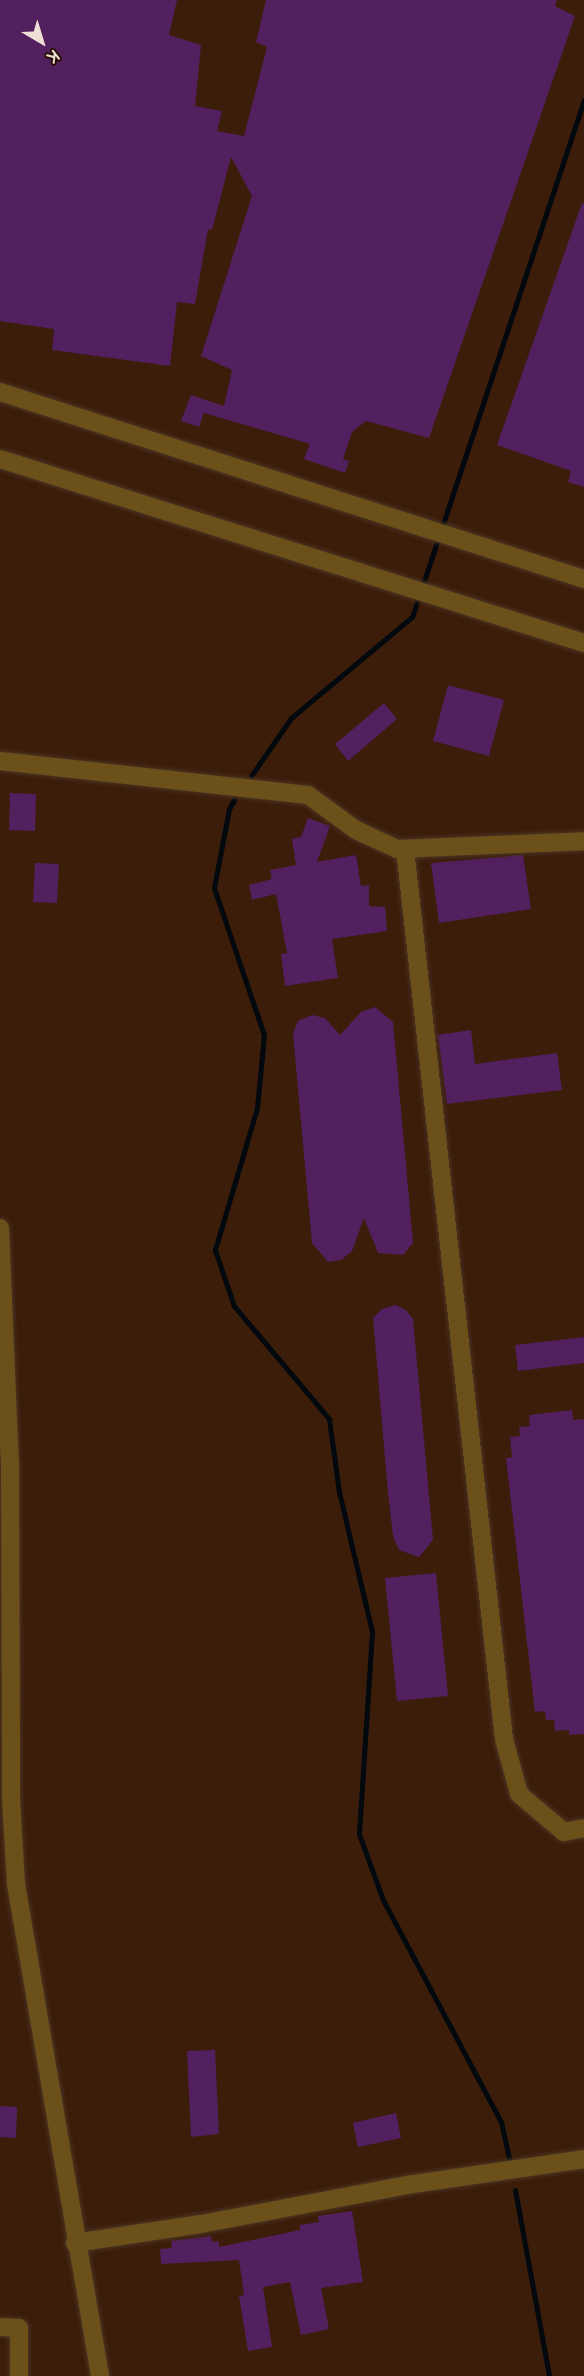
<!DOCTYPE html>
<style>
body{margin:0}
#map{position:relative;width:584px;height:2376px;overflow:hidden;background:#311909;font-family:"Varela Round",sans-serif}
div>[style]{position:absolute}
.built>*{inset:0;background:#3b1d09}
.stream>*{height:5px;margin:-2.5px;padding:0 2.5px;transform-origin:2.5px;border-radius:2.5px;background:#01080e}
.building>*{inset:0;background:#52205f}
.roads{filter:drop-shadow(0 0 2px #4c3526) drop-shadow(0 0 2px #4c3526)}
.minor>*{height:18px;margin:-9px;padding:0 9px;transform-origin:9px;border-radius:9px;background:#6b5119}
span{translate:-50% -50%;white-space:nowrap;text-align:center;line-height:1.15;-webkit-text-stroke:4.5px #260f02;paint-order:stroke}
.north{position:absolute;left:12px;top:12px;width:60px;height:60px;-webkit-text-stroke:4px #260f02;paint-order:stroke;rotate:142deg;font-size:16px;font-weight:700;line-height:24px;text-align:center;color:#f0dfd5}
.north::after{content:'';display:block;margin:auto;width:21px;height:27px;background:#f0dfd5;clip-path:polygon(50% 0,100% 100%,50% 72%,0 100%)}
</style>
<div id="map">
<div class="built">
<i style="clip-path:polygon(0 0,584px 0,584px 2376px,0 2376px)"></i>
</div>
<div class="stream">
<i style="left:251px;top:776px;width:70px;rotate:-55.4deg"></i>
<i style="left:291px;top:718px;width:158px;rotate:-39.9deg"></i>
<i style="left:412px;top:617px;width:545px;rotate:-71.6deg"></i>
<i style="left:234px;top:800px;width:10px;rotate:119deg"></i>
<i style="left:229px;top:809px;width:80px;rotate:100.8deg"></i>
<i style="left:214px;top:888px;width:155px;rotate:71.2deg"></i>
<i style="left:264px;top:1035px;width:73px;rotate:95.5deg"></i>
<i style="left:257px;top:1108px;width:148px;rotate:106.5deg"></i>
<i style="left:215px;top:1250px;width:59px;rotate:71.3deg"></i>
<i style="left:234px;top:1306px;width:148px;rotate:49.9deg"></i>
<i style="left:329px;top:1419px;width:74px;rotate:82.2deg"></i>
<i style="left:339px;top:1492px;width:144px;rotate:76.7deg"></i>
<i style="left:372px;top:1632px;width:202px;rotate:93.7deg"></i>
<i style="left:359px;top:1834px;width:70px;rotate:70deg"></i>
<i style="left:383px;top:1900px;width:251px;rotate:62deg"></i>
<i style="left:501px;top:2122px;width:42px;rotate:77.6deg"></i>
<i style="left:515px;top:2190px;width:189px;rotate:79.6deg"></i>
</div>
<div class="building">
<i style="clip-path:polygon(0 0,177px 0,169px 35px,201px 45px,195px 106px,222px 111px,217px 131px,244px 136px,267px 47px,256px 42px,266px 0,557px 0,555px 6px,575px 16px,429px 438px,366px 421px,352px 432px,343px 459px,349px 461px,345px 473px,304px 459px,310px 444px,204px 413px,199px 427px,181px 421px,191px 395px,224px 406px,232px 370px,201px 356px,252px 196px,231px 157px,212px 230px,208px 229px,195px 304px,177px 302px,170px 366px,52px 350px,54px 329px,0 321px)"></i>
<i style="clip-path:polygon(582px 203px,584px 204px,584px 487px,568px 482px,571px 471px,497px 445px)"></i>
<i style="clip-path:polygon(448px 685px,504px 700px,489px 756px,433px 741px)"></i>
<i style="clip-path:polygon(384px 703px,397px 719px,348px 761px,335px 744px)"></i>
<i style="clip-path:polygon(10px 793px,36px 794px,35px 831px,9px 830px)"></i>
<i style="clip-path:polygon(308px 818px,330px 826px,317px 862px,356px 855px,361px 886px,369px 885px,369px 906px,385px 907px,387px 931px,332px 939px,338px 978px,285px 986px,281px 954px,287px 953px,276px 894px,252px 900px,249px 885px,272px 879px,270px 870px,296px 865px,292px 839px,301px 837px)"></i>
<i style="clip-path:polygon(523px 855px,531px 909px,439px 923px,431px 863px)"></i>
<i style="clip-path:polygon(35px 863px,59px 864px,57px 903px,33px 902px)"></i>
<i style="clip-path:polygon(375px 1007px,393px 1022px,413px 1243px,403px 1255px,378px 1253px,364px 1218px,352px 1251px,341px 1260px,328px 1262px,312px 1243px,293px 1034px,298px 1021px,312px 1015px,325px 1018px,340px 1035px,361px 1012px)"></i>
<i style="clip-path:polygon(471px 1030px,475px 1064px,557px 1053px,562px 1090px,447px 1104px,438px 1035px)"></i>
<i style="clip-path:polygon(395px 1305px,406px 1310px,413px 1319px,433px 1540px,419px 1557px,399px 1550px,393px 1536px,388px 1493px,373px 1318px,382px 1309px)"></i>
<i style="clip-path:polygon(584px 1337px,584px 1363px,518px 1371px,515px 1345px)"></i>
<i style="clip-path:polygon(572px 1410px,573px 1420px,584px 1419px,584px 1734px,569px 1735px,569px 1730px,555px 1731px,554px 1720px,546px 1720px,545px 1711px,535px 1712px,506px 1458px,512px 1457px,510px 1437px,520px 1436px,519px 1427px,530px 1426px,529px 1415px)"></i>
<i style="clip-path:polygon(436px 1573px,448px 1696px,397px 1701px,385px 1578px)"></i>
<i style="clip-path:polygon(215px 2050px,219px 2134px,191px 2137px,187px 2051px)"></i>
<i style="clip-path:polygon(0 2106px,17px 2107px,16px 2138px,0 2137px)"></i>
<i style="clip-path:polygon(396px 2113px,401px 2138px,358px 2147px,353px 2123px)"></i>
<i style="clip-path:polygon(352px 2211px,363px 2282px,321px 2288px,329px 2329px,301px 2335px,290px 2282px,263px 2287px,272px 2347px,248px 2351px,239px 2296px,244px 2295px,239px 2260px,161px 2264px,160px 2249px,172px 2248px,171px 2241px,211px 2236px,212px 2242px,219px 2241px,219px 2247px,300px 2230px,300px 2225px,319px 2222px,318px 2216px)"></i>
</div>
<div class="roads">
<div class="minor">
<i style="left:0;top:392px;width:613px;rotate:17.76deg"></i>
<i style="left:0;top:459px;width:612px;rotate:17.49deg"></i>
<i style="left:0;top:761px;width:310px;rotate:6.3deg"></i>
<i style="left:308px;top:795px;width:59px;rotate:36.1deg"></i>
<i style="left:356px;top:830px;width:45px;rotate:24.9deg"></i>
<i style="left:397px;top:849px;width:187px;rotate:-2.4deg"></i>
<i style="left:405px;top:849px;width:895px;rotate:83.65deg"></i>
<i style="left:504px;top:1739px;width:57px;rotate:74.7deg"></i>
<i style="left:519px;top:1794px;width:59px;rotate:40.2deg"></i>
<i style="left:564px;top:1832px;width:20px;rotate:-11deg"></i>
<i style="left:0;top:1228px;width:235px;rotate:87.6deg"></i>
<i style="left:10px;top:1463px;width:336px;rotate:89.8deg"></i>
<i style="left:11px;top:1799px;width:85px;rotate:86.6deg"></i>
<i style="left:16px;top:1884px;width:499px;rotate:80.3deg"></i>
<i style="left:75px;top:2243px;width:127px;rotate:-8.6deg"></i>
<i style="left:201px;top:2224px;width:216px;rotate:-10.7deg"></i>
<i style="left:413px;top:2184px;width:173px;rotate:-8.3deg"></i>
<i style="left:0;top:2327px;width:19px;rotate:3deg"></i>
<i style="left:19px;top:2328px;width:48px;rotate:90deg"></i>
</div>
</div>
<div class="north">K</div>
</div>
